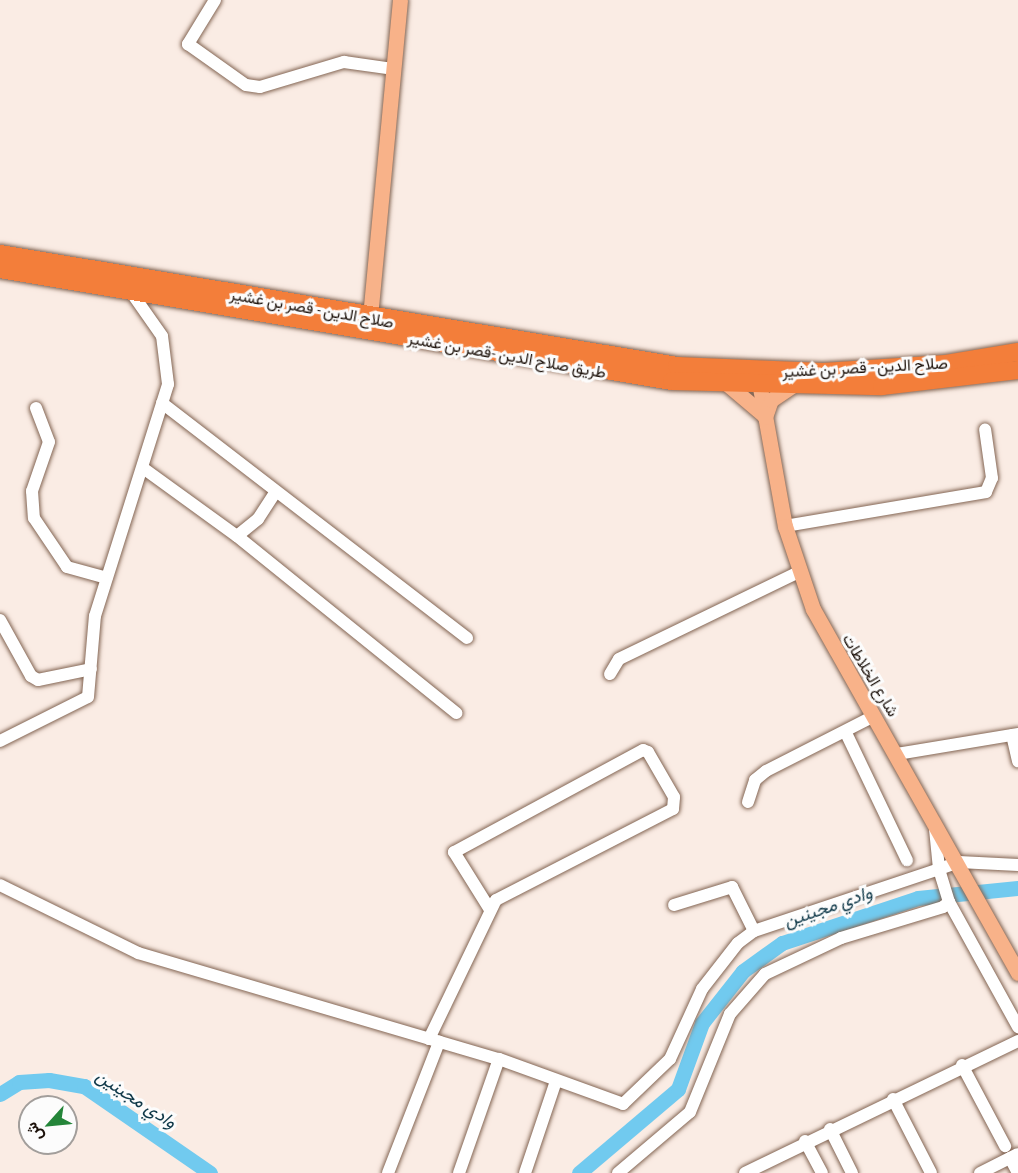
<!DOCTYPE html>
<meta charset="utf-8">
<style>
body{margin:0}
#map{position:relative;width:1018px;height:1173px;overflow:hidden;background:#faece4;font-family:"PT Sans Narrow",Vazirmatn,sans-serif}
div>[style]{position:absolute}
.river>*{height:15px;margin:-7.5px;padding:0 7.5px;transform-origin:7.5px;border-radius:7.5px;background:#71caef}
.roads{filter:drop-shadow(0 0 2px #836553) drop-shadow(0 0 2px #836553)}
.minor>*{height:12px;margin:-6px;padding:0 6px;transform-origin:6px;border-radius:6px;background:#fff}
.major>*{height:15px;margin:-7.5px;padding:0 7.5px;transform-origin:7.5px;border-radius:7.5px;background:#f8b289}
.highway>*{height:18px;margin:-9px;padding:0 9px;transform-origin:9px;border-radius:9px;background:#f37e3a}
span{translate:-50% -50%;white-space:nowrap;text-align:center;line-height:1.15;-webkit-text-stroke:6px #fcfcfc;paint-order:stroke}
.street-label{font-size:16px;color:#1b1009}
.water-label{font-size:18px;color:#103949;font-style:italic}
.north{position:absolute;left:18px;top:1095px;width:60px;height:60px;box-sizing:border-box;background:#fcfcfc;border:2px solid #a29e9b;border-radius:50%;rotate:243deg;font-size:16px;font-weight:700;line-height:24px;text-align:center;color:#1b1009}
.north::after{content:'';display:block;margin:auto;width:21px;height:27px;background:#248539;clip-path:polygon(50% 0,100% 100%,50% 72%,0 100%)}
</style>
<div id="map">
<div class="river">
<i style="left:0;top:1094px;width:22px;rotate:-32deg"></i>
<i style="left:19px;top:1082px;width:30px;rotate:-4deg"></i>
<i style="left:49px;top:1080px;width:36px;rotate:10deg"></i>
<i style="left:84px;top:1086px;width:153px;rotate:34.6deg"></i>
<i style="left:579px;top:1173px;width:130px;rotate:-40.3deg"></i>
<i style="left:678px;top:1089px;width:70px;rotate:-70deg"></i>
<i style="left:702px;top:1023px;width:66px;rotate:-51.7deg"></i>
<i style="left:743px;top:971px;width:48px;rotate:-35.7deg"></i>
<i style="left:782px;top:943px;width:143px;rotate:-18.3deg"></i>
<i style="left:918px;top:898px;width:100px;rotate:-5.7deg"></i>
</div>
<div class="roads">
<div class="minor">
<i style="left:215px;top:0;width:52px;rotate:121.5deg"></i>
<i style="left:188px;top:44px;width:71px;rotate:35.3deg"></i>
<i style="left:246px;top:85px;width:14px;rotate:8deg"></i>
<i style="left:260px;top:87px;width:88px;rotate:-16.6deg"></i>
<i style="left:344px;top:62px;width:49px;rotate:8.1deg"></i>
<i style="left:162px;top:403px;width:385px;rotate:37.6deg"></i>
<i style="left:36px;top:408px;width:36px;rotate:69deg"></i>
<i style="left:49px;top:442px;width:52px;rotate:109.1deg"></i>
<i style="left:32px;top:491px;width:27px;rotate:86deg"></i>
<i style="left:34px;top:518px;width:59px;rotate:56deg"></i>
<i style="left:67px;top:567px;width:41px;rotate:15.4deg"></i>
<i style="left:143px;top:468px;width:116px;rotate:35.9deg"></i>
<i style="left:237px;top:536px;width:27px;rotate:-39deg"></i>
<i style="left:258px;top:519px;width:31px;rotate:-57deg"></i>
<i style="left:785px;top:526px;width:204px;rotate:-9.6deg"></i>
<i style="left:986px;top:492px;width:15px;rotate:-67deg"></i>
<i style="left:992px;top:478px;width:49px;rotate:-98.1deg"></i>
<i style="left:237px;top:536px;width:282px;rotate:38.9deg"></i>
<i style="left:0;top:620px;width:64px;rotate:61deg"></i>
<i style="left:31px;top:676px;width:8px;rotate:30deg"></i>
<i style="left:38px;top:680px;width:54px;rotate:-11.7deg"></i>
<i style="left:610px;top:674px;width:17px;rotate:-59deg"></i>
<i style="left:619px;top:659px;width:200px;rotate:-25.8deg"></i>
<i style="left:847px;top:735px;width:139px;rotate:64.4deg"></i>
<i style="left:1012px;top:735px;width:27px;rotate:77deg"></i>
<i style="left:0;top:741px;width:98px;rotate:-26.6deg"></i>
<i style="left:88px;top:697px;width:81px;rotate:-85.1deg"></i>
<i style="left:95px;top:616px;width:243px;rotate:-72.5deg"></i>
<i style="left:168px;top:384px;width:48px;rotate:-97.1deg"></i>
<i style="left:162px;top:336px;width:57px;rotate:-125.1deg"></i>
<i style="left:897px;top:754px;width:123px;rotate:-9.4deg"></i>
<i style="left:748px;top:802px;width:23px;rotate:-72deg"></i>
<i style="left:755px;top:780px;width:14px;rotate:-39deg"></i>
<i style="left:766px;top:771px;width:121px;rotate:-27deg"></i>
<i style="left:0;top:885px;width:154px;rotate:26.2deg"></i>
<i style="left:138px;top:953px;width:376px;rotate:16.4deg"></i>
<i style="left:499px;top:1059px;width:132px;rotate:19.9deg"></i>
<i style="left:623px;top:1104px;width:65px;rotate:-43.8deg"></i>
<i style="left:670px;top:1059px;width:77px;rotate:-65.4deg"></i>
<i style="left:702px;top:989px;width:58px;rotate:-52deg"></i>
<i style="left:738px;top:943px;width:20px;rotate:-37deg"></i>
<i style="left:754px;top:931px;width:195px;rotate:-18.5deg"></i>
<i style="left:939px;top:869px;width:40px;rotate:-95.7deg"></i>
<i style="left:949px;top:902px;width:143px;rotate:61.1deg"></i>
<i style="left:674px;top:905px;width:61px;rotate:-17.2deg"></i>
<i style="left:732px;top:887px;width:49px;rotate:63.4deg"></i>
<i style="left:429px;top:1039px;width:154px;rotate:-64.3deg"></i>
<i style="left:496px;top:900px;width:199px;rotate:-27.2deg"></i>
<i style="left:673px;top:809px;width:12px;rotate:-85deg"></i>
<i style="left:674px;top:797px;width:52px;rotate:-120deg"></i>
<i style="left:648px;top:752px;width:5px;rotate:-158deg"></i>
<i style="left:643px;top:750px;width:215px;rotate:151.6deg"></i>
<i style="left:454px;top:852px;width:66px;rotate:58deg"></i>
<i style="left:962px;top:1065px;width:92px;rotate:62deg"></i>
<i style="left:893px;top:1099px;width:83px;rotate:62.8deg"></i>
<i style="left:830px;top:1129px;width:49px;rotate:63.4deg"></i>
<i style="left:805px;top:1141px;width:36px;rotate:62deg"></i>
<i style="left:1010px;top:1158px;width:17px;rotate:62deg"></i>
<i style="left:388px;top:1173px;width:141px;rotate:-68.7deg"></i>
<i style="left:459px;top:1173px;width:121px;rotate:-70.7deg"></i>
<i style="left:525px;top:1173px;width:97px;rotate:-71.4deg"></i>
<i style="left:618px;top:1173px;width:94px;rotate:-40.3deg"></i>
<i style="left:690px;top:1112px;width:106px;rotate:-67.8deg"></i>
<i style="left:730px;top:1014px;width:53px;rotate:-48.8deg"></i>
<i style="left:765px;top:974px;width:84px;rotate:-25.3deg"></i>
<i style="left:841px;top:938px;width:107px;rotate:-16.9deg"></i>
<i style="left:943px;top:907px;width:8px;rotate:-40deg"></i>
<i style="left:949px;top:902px;width:34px;rotate:-107deg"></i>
<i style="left:939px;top:869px;width:21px;rotate:-19deg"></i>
<i style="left:959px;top:862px;width:59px;rotate:2.9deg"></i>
<i style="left:745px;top:1173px;width:303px;rotate:-25.8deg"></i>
<i style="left:980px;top:1173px;width:42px;rotate:-26.6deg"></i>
</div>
<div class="major">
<i style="left:370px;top:317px;width:318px;rotate:-84.6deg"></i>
<i style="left:757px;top:371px;width:158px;rotate:79.8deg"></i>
<i style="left:785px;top:526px;width:88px;rotate:71.4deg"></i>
<i style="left:813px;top:609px;width:418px;rotate:60.6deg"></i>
<i style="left:726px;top:383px;width:51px;rotate:40.2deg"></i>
<i style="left:765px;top:417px;width:18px;rotate:-71deg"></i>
<i style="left:771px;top:400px;width:25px;rotate:-34deg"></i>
</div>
<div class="highway">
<i style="left:0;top:254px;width:686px;rotate:9.39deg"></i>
<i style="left:677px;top:366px;width:146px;rotate:2.4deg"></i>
<i style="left:823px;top:372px;width:123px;rotate:-3.7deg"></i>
<i style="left:946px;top:364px;width:73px;rotate:-9.5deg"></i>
<i style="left:0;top:269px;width:681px;rotate:9.46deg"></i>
<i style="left:672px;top:381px;width:210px;rotate:1.4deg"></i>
<i style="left:882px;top:386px;width:137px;rotate:-6.7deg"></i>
</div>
</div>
<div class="street-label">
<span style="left:312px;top:308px;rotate:10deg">صلاح الدين - قصر بن غشير</span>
<span style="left:507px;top:355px;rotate:10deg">طريق صلاح الدين -قصر بن غشير</span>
<span style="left:865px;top:367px;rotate:-3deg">صلاح الدين - قصر بن غشير</span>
<span style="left:871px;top:675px;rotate:59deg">شارع الخلاطات</span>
</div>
<div class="water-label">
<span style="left:828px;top:907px;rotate:-19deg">وادي مجينين</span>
<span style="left:136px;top:1099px;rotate:33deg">وادي مجينين</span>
</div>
<div class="north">ش</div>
</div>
